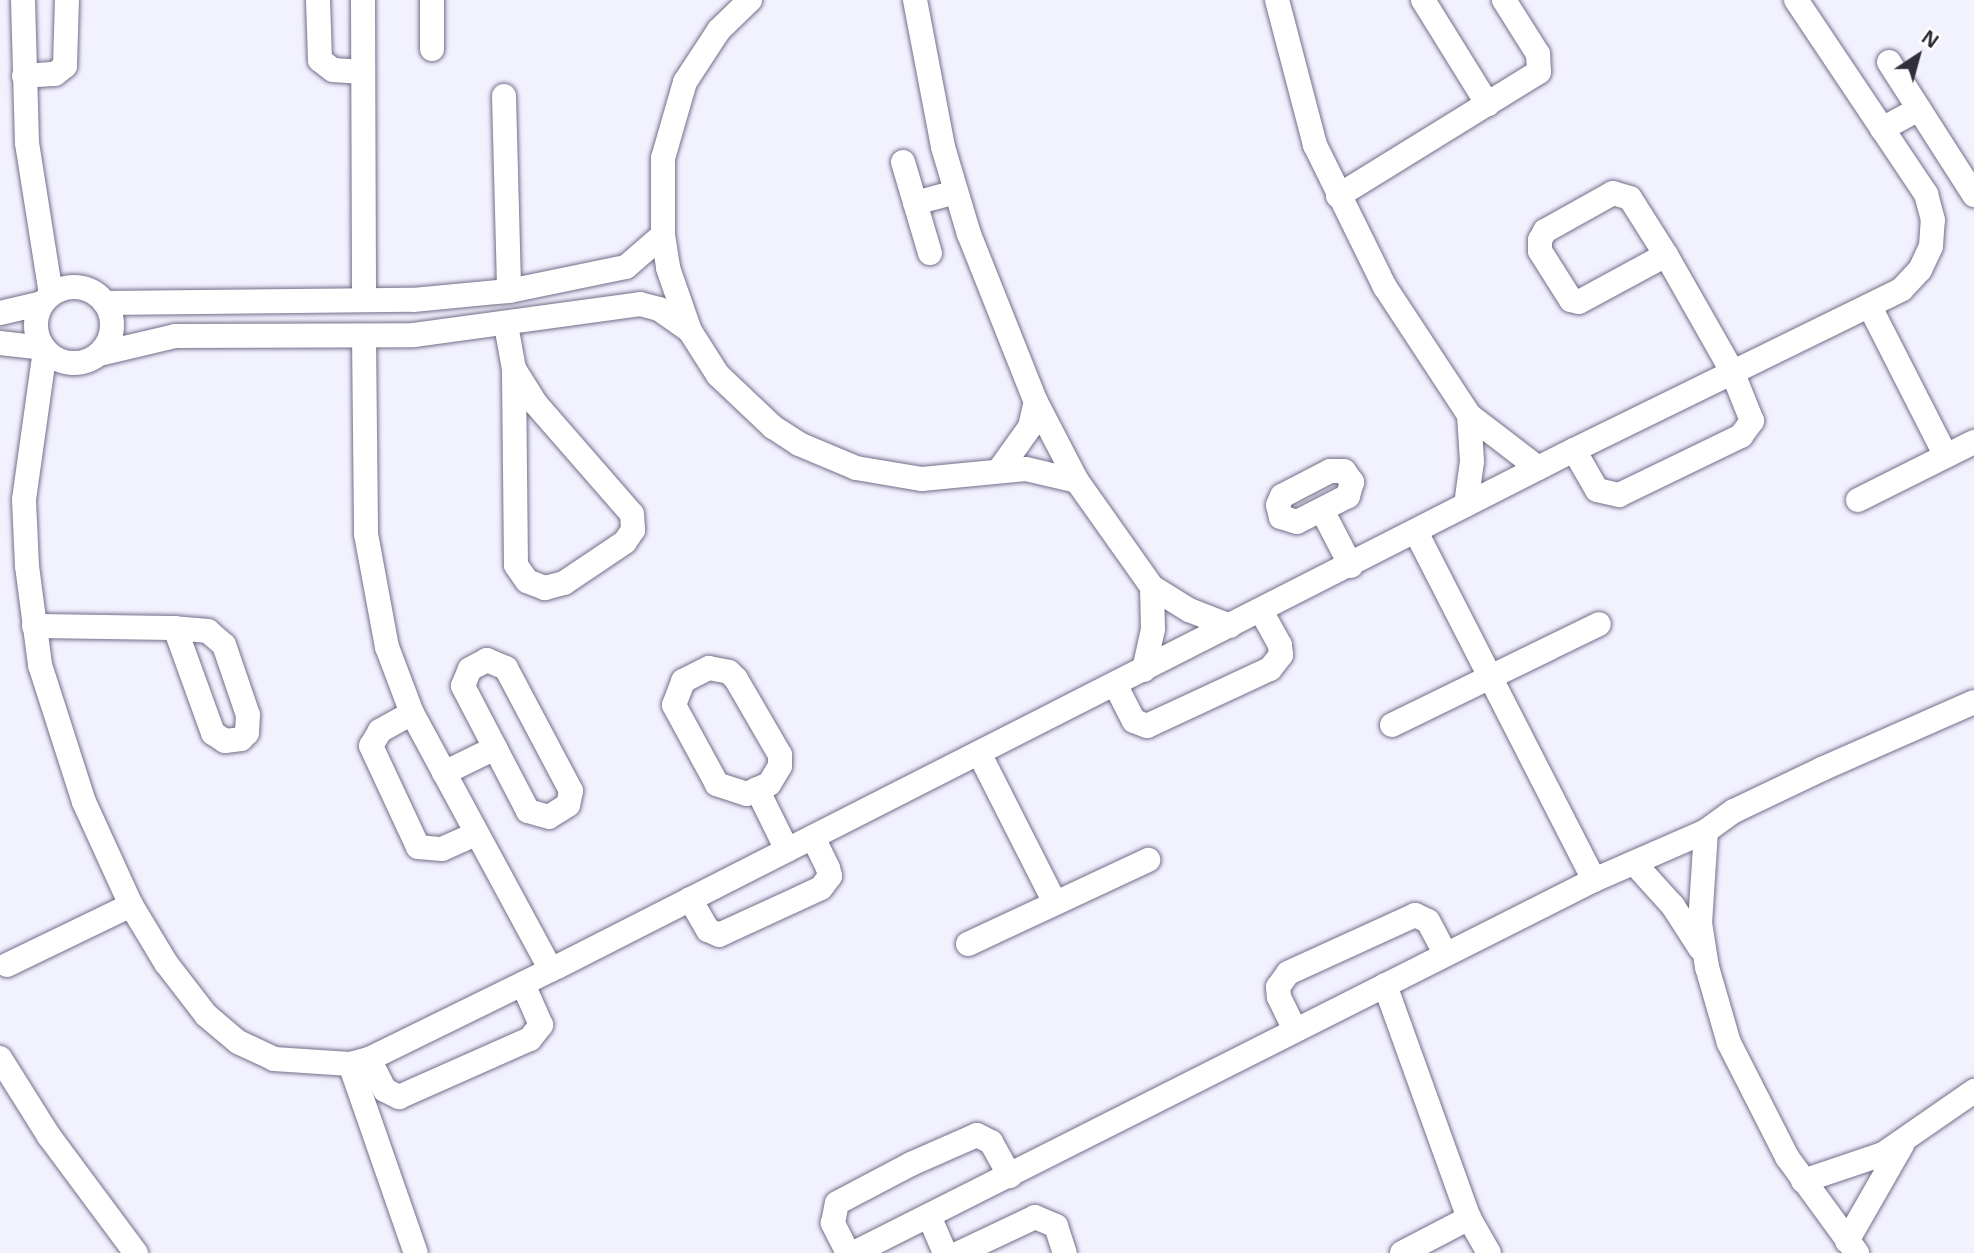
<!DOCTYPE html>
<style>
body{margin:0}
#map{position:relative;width:1974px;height:1253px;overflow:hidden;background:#f2f1fe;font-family:"Open Sans",sans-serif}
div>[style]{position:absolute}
.roads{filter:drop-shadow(0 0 2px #726e89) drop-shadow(0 0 2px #726e89)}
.minor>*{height:24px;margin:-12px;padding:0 12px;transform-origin:12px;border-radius:12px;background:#fff}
.minor>.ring{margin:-12px;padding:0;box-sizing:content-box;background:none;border:24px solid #fff;border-radius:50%}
span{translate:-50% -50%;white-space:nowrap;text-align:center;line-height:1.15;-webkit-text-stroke:6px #fff;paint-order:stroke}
.north{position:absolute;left:1883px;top:21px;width:70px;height:70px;-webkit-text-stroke:5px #fff;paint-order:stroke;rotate:36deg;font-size:19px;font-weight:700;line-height:28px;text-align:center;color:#2f2e39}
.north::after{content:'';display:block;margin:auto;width:24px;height:32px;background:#2f2e39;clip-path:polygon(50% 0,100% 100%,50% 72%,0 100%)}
</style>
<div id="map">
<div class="roads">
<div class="minor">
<i style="left:23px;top:0;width:143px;rotate:88.4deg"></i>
<i style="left:27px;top:143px;width:153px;rotate:81deg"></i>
<i style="left:318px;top:0;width:60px;rotate:88.1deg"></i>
<i style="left:320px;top:60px;width:16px;rotate:38deg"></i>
<i style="left:333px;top:70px;width:30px;rotate:4deg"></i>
<i style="left:363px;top:0;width:300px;rotate:89.8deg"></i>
<i style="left:750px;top:0;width:43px;rotate:135.9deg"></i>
<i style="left:719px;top:30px;width:62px;rotate:123.2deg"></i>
<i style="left:685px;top:82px;width:79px;rotate:106.1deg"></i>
<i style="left:663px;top:158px;width:77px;rotate:90deg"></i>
<i style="left:663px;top:235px;width:33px;rotate:81deg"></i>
<i style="left:668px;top:268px;width:67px;rotate:70.8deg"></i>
<i style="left:690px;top:331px;width:52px;rotate:57.5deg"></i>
<i style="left:718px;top:375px;width:76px;rotate:43.4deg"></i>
<i style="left:773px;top:427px;width:31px;rotate:33deg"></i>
<i style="left:799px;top:444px;width:62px;rotate:22.8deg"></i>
<i style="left:856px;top:468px;width:67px;rotate:9.5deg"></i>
<i style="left:922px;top:479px;width:104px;rotate:-5.5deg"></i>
<i style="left:1026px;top:469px;width:52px;rotate:13.2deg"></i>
<i style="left:915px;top:0;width:150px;rotate:79.2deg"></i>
<i style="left:943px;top:147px;width:91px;rotate:73.4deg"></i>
<i style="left:969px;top:234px;width:181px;rotate:68.3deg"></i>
<i style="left:1036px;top:402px;width:89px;rotate:62.6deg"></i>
<i style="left:1077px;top:481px;width:130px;rotate:54.7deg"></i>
<i style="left:1152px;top:587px;width:44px;rotate:31.9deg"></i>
<i style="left:1189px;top:610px;width:44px;rotate:21.3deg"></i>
<i style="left:1277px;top:0;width:150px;rotate:75.3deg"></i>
<i style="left:1315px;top:145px;width:158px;rotate:63.8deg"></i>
<i style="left:1385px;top:287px;width:153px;rotate:56.7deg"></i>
<i style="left:1469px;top:415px;width:87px;rotate:37.5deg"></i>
<i style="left:1423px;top:0;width:123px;rotate:58.2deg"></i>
<i style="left:432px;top:49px;width:49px;rotate:-90deg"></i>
<i style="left:1889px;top:62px;width:158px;rotate:57.4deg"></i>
<i style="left:24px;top:76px;width:31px;rotate:-4deg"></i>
<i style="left:55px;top:74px;width:13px;rotate:-39deg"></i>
<i style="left:65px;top:66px;width:66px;rotate:-88.3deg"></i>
<i style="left:504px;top:96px;width:195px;rotate:88.5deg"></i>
<i style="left:1882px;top:129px;width:42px;rotate:-28.4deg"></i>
<i style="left:903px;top:162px;width:95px;rotate:73.5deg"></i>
<i style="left:1338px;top:196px;width:236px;rotate:-31.7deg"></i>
<i style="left:1539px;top:72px;width:18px;rotate:-93deg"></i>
<i style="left:1538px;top:54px;width:64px;rotate:-122.2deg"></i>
<i style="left:915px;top:203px;width:42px;rotate:-15deg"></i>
<i class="ring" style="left:36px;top:287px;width:52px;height:52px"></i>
<i style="left:105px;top:303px;width:308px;rotate:-0.6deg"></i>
<i style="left:413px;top:300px;width:96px;rotate:-5.4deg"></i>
<i style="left:509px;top:291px;width:119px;rotate:-11.6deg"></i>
<i style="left:626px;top:267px;width:49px;rotate:-40.9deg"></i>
<i style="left:1870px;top:307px;width:167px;rotate:63deg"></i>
<i style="left:0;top:313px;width:44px;rotate:-13.1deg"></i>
<i style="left:506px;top:325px;width:45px;rotate:79.7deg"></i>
<i style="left:514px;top:369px;width:41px;rotate:57.8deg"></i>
<i style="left:536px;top:404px;width:146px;rotate:48.9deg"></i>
<i style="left:632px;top:514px;width:16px;rotate:86deg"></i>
<i style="left:633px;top:530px;width:14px;rotate:124deg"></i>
<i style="left:625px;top:542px;width:73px;rotate:146.1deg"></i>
<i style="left:564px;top:583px;width:20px;rotate:165deg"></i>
<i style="left:545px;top:588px;width:19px;rotate:-159deg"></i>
<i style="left:527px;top:581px;width:19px;rotate:-125deg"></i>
<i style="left:516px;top:565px;width:196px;rotate:-90.6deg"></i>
<i style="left:364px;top:336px;width:198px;rotate:89.4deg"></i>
<i style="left:366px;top:534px;width:115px;rotate:79.5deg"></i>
<i style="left:387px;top:647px;width:71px;rotate:69.3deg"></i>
<i style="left:412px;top:713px;width:292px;rotate:61.6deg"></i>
<i style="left:0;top:343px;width:43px;rotate:6.6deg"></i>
<i style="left:45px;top:350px;width:151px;rotate:98deg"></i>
<i style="left:24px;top:500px;width:66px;rotate:87.4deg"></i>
<i style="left:27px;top:566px;width:100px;rotate:82.5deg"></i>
<i style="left:40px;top:665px;width:144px;rotate:72.2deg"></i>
<i style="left:84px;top:802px;width:113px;rotate:65.5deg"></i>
<i style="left:131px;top:905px;width:68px;rotate:58.9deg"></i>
<i style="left:166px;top:963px;width:66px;rotate:52.4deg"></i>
<i style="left:206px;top:1015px;width:42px;rotate:40.2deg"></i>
<i style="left:238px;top:1042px;width:40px;rotate:25deg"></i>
<i style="left:274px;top:1059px;width:76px;rotate:3.8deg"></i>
<i style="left:350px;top:1064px;width:20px;rotate:-15deg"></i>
<i style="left:369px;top:1059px;width:209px;rotate:-26.1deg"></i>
<i style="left:557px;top:967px;width:1141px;rotate:-26.95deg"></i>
<i style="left:1574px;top:450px;width:365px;rotate:-26.1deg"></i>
<i style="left:1902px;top:289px;width:26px;rotate:-47deg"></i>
<i style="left:1920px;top:270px;width:26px;rotate:-65deg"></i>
<i style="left:1931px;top:246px;width:26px;rotate:-86deg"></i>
<i style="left:1933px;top:220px;width:27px;rotate:-105deg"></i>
<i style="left:1926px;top:194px;width:234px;rotate:-123.8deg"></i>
<i style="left:99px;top:354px;width:78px;rotate:-13.3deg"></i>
<i style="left:175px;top:336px;width:239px;rotate:-0.2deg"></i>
<i style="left:414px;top:335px;width:228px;rotate:-7.8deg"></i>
<i style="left:640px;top:304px;width:20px;rotate:15deg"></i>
<i style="left:659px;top:309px;width:35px;rotate:35deg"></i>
<i style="left:1574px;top:450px;width:46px;rotate:60.1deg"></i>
<i style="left:1597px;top:490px;width:23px;rotate:13deg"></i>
<i style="left:1619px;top:495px;width:136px;rotate:-25.8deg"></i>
<i style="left:1741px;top:436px;width:19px;rotate:-54deg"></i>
<i style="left:1752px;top:421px;width:54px;rotate:-111.8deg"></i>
<i style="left:1732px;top:371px;width:133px;rotate:-119.6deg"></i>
<i style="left:1666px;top:255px;width:67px;rotate:-122.3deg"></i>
<i style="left:1630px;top:198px;width:18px;rotate:-164deg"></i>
<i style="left:1613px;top:193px;width:78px;rotate:150.8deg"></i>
<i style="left:1545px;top:231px;width:10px;rotate:119deg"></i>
<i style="left:1540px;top:240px;width:11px;rotate:90deg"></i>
<i style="left:1540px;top:251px;width:58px;rotate:57.7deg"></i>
<i style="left:1571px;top:300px;width:8px;rotate:14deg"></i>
<i style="left:1579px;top:302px;width:99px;rotate:-28.4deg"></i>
<i style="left:1000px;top:469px;width:52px;rotate:-54.5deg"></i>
<i style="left:1030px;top:427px;width:26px;rotate:-77deg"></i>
<i style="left:1330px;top:471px;width:14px"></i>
<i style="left:1344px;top:471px;width:14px;rotate:54deg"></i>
<i style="left:1352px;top:482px;width:15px;rotate:106deg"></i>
<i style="left:1348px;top:496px;width:57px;rotate:153deg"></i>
<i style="left:1297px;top:522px;width:17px;rotate:-163deg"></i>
<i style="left:1281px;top:517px;width:12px;rotate:-104deg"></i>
<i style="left:1278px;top:505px;width:10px;rotate:-66deg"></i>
<i style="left:1282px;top:496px;width:54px;rotate:-27.5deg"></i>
<i style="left:1858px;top:500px;width:130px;rotate:-26.6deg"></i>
<i style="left:1466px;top:505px;width:44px;rotate:-82.2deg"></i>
<i style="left:1472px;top:461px;width:46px;rotate:-93.7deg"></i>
<i style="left:1322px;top:510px;width:63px;rotate:62.6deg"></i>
<i style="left:1416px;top:532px;width:391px;rotate:62.9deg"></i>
<i style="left:34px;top:626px;width:141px;rotate:0.8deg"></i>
<i style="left:175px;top:628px;width:112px;rotate:70.1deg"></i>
<i style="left:213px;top:733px;width:14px;rotate:34deg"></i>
<i style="left:225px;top:741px;width:16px;rotate:-7deg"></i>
<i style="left:241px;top:739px;width:8px;rotate:-45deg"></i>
<i style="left:247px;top:733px;width:18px;rotate:-87deg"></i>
<i style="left:248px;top:715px;width:74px;rotate:-108.9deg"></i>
<i style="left:224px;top:645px;width:21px;rotate:-139deg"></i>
<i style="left:208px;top:631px;width:33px;rotate:-175deg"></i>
<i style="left:487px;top:660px;width:21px;rotate:23deg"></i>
<i style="left:506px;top:668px;width:139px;rotate:62.1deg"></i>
<i style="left:571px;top:791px;width:14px;rotate:102deg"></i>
<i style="left:568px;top:805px;width:22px;rotate:148deg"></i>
<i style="left:549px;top:817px;width:22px;rotate:-164deg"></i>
<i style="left:528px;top:811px;width:141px;rotate:-117.5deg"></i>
<i style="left:463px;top:686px;width:18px;rotate:-68deg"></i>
<i style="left:470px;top:669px;width:19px;rotate:-28deg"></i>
<i style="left:709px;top:668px;width:20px;rotate:11deg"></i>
<i style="left:729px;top:672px;width:10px;rotate:45deg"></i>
<i style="left:736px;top:679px;width:88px;rotate:59.9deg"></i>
<i style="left:780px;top:755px;width:11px;rotate:90deg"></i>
<i style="left:780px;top:766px;width:21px;rotate:121deg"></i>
<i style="left:769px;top:784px;width:24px;rotate:156deg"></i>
<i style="left:747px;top:794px;width:32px;rotate:-162deg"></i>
<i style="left:717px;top:784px;width:90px;rotate:-118.6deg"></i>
<i style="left:674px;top:705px;width:26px;rotate:-69deg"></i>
<i style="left:683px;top:681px;width:29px;rotate:-27deg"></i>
<i style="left:1144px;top:670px;width:42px;rotate:-77.6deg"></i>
<i style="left:1153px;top:629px;width:42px;rotate:-91.4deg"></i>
<i style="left:1116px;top:686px;width:39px;rotate:63deg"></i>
<i style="left:1134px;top:721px;width:14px;rotate:21deg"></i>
<i style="left:1147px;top:726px;width:136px;rotate:-24.9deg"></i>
<i style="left:1270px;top:669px;width:18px;rotate:-52deg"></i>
<i style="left:1281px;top:655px;width:10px;rotate:-96deg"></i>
<i style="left:1280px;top:645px;width:38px;rotate:-119deg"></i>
<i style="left:412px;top:713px;width:37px;rotate:151deg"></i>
<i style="left:380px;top:731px;width:17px;rotate:121deg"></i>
<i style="left:371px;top:746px;width:111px;rotate:65deg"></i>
<i style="left:418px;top:847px;width:24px;rotate:5deg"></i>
<i style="left:442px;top:849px;width:36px;rotate:-24deg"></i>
<i style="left:1392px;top:725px;width:230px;rotate:-26deg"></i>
<i style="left:979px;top:753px;width:168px;rotate:63.1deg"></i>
<i style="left:444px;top:773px;width:57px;rotate:-26.1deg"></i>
<i style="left:757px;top:789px;width:68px;rotate:63.8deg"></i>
<i style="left:1706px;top:831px;width:92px;rotate:93.7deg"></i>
<i style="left:1700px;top:923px;width:45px;rotate:81deg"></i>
<i style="left:1707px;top:967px;width:79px;rotate:73.9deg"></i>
<i style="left:1729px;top:1043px;width:128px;rotate:63deg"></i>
<i style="left:1787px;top:1157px;width:119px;rotate:53.9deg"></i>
<i style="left:1635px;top:864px;width:57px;rotate:47.9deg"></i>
<i style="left:1673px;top:906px;width:50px;rotate:57.3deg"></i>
<i style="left:690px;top:899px;width:36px;rotate:60deg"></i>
<i style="left:708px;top:930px;width:12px;rotate:24deg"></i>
<i style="left:719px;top:935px;width:112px;rotate:-24.7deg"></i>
<i style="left:821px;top:888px;width:15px;rotate:-53deg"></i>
<i style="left:830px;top:876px;width:8px;rotate:-104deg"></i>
<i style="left:828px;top:868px;width:34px;rotate:-116deg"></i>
<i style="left:968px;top:944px;width:199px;rotate:-25deg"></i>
<i style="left:7px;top:965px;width:138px;rotate:-25.8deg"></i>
<i style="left:1385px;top:985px;width:248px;rotate:70.2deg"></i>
<i style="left:1469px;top:1218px;width:40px;rotate:60.3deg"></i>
<i style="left:1295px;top:1030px;width:37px;rotate:-116deg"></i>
<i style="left:1279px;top:997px;width:10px;rotate:-96deg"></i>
<i style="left:1278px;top:987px;width:17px;rotate:-54deg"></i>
<i style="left:1288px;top:973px;width:140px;rotate:-24.5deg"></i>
<i style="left:1415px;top:915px;width:14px;rotate:25deg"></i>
<i style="left:1428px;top:921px;width:36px;rotate:62deg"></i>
<i style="left:0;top:1058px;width:92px;rotate:57.9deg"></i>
<i style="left:49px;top:1136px;width:146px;rotate:53.4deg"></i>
<i style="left:369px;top:1059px;width:35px;rotate:63deg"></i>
<i style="left:385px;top:1090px;width:16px;rotate:27deg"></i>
<i style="left:399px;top:1097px;width:143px;rotate:-23.9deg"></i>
<i style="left:530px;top:1039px;width:18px;rotate:-52deg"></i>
<i style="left:541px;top:1025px;width:45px;rotate:-113.7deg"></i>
<i style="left:350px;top:1064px;width:200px;rotate:70.8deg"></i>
<i style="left:1803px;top:1181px;width:84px;rotate:-18.6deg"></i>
<i style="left:1883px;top:1154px;width:111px;rotate:-34.7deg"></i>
<i style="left:929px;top:1216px;width:40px;rotate:66.6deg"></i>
<i style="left:1847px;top:1241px;width:111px;rotate:-60.2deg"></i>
<i style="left:848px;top:1253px;width:34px;rotate:-117deg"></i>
<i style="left:833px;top:1223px;width:20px;rotate:-79deg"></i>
<i style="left:837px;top:1203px;width:84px;rotate:-27.8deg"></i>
<i style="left:911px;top:1164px;width:72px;rotate:-23.7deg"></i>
<i style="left:977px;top:1135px;width:16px;rotate:27deg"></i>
<i style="left:991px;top:1142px;width:39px;rotate:61deg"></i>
<i style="left:854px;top:1253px;width:829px;rotate:-26.75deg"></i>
<i style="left:1594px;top:880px;width:122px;rotate:-23.6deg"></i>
<i style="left:1706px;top:831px;width:34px;rotate:-36deg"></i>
<i style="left:1734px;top:811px;width:98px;rotate:-25.5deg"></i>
<i style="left:1822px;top:769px;width:166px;rotate:-23.8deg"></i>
<i style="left:959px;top:1253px;width:84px;rotate:-25.3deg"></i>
<i style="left:1035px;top:1217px;width:23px;rotate:23deg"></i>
<i style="left:1056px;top:1226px;width:28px;rotate:72deg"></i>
<i style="left:1402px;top:1253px;width:76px;rotate:-27.6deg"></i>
</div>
</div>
<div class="north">N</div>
</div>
